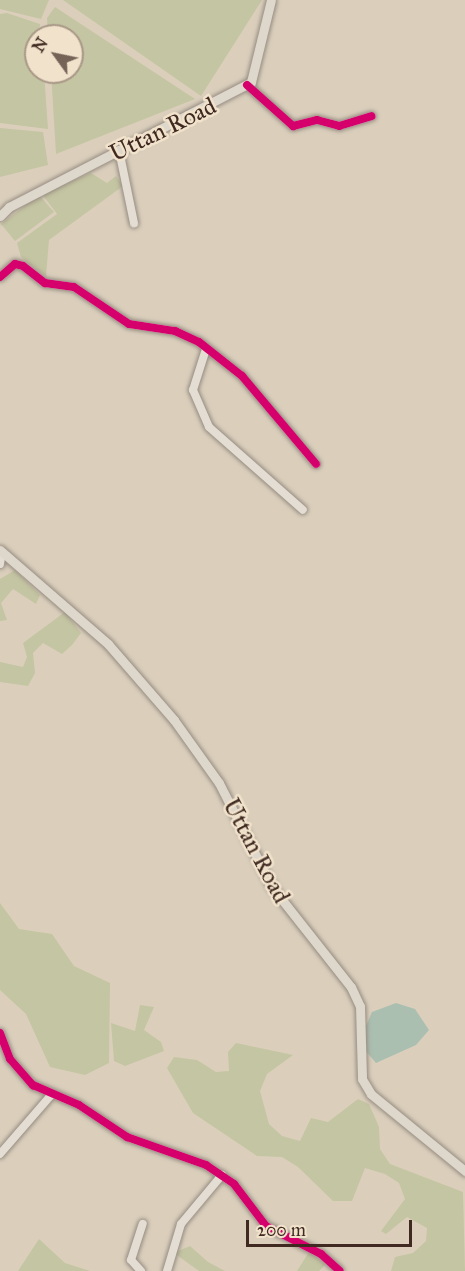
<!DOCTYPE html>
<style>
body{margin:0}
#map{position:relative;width:465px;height:1271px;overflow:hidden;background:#dbcfbc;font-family:"IM FELL Great Primer",serif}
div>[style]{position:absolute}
.green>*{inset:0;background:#c4c5a2}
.water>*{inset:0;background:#abbfb1}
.roads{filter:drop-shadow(0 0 2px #968c81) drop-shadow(0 0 2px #968c81)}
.minor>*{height:8px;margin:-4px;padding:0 4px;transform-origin:4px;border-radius:4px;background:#e3ddd3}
.major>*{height:9px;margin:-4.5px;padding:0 4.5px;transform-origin:4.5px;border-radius:4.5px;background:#ded7cc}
.cycleway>*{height:8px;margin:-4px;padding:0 4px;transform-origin:4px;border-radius:4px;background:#d6006c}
span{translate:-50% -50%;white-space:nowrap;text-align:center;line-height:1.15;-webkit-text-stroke:5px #f0e2cb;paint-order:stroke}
.street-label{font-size:24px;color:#3f2920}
.north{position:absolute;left:24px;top:24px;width:60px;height:60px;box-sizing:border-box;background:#f0e2cb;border:2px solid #a99887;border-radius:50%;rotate:303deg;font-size:16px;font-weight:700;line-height:24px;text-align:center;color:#3f2920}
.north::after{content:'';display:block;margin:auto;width:21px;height:27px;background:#766357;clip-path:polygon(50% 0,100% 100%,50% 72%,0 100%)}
.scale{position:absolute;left:246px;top:1220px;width:166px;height:27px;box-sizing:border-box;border:3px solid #3f2920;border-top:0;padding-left:8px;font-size:18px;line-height:21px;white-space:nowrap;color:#3f2920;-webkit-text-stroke:4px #f0e2cb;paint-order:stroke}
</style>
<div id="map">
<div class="green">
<i style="clip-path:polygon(0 0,49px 0,41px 19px,0 9px)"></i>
<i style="clip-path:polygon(63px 0,262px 0,201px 96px)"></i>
<i style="clip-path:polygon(55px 7px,195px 99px,56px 154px,51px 72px,72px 72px,72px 36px,48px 36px,47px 18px)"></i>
<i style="clip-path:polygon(7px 13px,40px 24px,36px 72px,44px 72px,48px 129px,0 123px,0 14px)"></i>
<i style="clip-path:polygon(0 128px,43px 132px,48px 165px,0 177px)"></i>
<i style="clip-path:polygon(91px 173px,107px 183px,116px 176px,123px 186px,49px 240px,46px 276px,21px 257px,17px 243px,57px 214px,42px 194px)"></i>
<i style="clip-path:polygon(39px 195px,54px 212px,15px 241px,1px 224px)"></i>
<i style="clip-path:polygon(15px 570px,40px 595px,36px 604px,13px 589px,1px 603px,7px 620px,0 621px,0 579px)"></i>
<i style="clip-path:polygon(65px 612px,81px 633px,72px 645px,62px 654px,43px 643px,33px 653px,35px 673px,28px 686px,0 682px,0 662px,23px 667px,27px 657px,23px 643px)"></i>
<i style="clip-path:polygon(0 903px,19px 929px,52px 934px,74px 966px,110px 983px,109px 1063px,85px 1075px,50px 1067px,26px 1014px,0 990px)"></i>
<i style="clip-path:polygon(140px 1005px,154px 1007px,144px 1030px,161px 1042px,164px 1051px,125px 1066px,114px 1061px,111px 1023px,135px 1031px)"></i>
<i style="clip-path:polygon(236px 1043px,293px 1055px,267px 1074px,260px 1091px,269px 1124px,282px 1136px,300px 1141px,311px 1118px,328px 1122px,358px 1099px,369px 1104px,379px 1127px,380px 1149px,390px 1164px,463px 1192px,465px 1271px,391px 1271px,395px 1257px,413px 1253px,426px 1241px,427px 1228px,407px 1217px,386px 1234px,381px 1231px,405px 1199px,399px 1183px,385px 1174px,365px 1168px,352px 1201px,333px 1201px,298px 1167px,282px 1157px,257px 1156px,193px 1113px,167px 1068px,174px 1057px,197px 1060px,216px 1072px,229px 1071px,228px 1052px)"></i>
<i style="clip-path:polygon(39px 1239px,65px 1263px,90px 1271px,18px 1271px)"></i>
<i style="clip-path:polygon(190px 1246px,208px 1262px,225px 1271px,199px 1271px,174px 1253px)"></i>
<i style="clip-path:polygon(309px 1252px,325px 1265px,319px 1271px,297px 1271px)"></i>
</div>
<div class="water">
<i style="clip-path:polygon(396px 1003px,415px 1009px,429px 1030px,416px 1045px,376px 1063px,364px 1049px,366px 1026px,372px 1012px)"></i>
</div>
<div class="roads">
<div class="minor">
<i style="left:247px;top:85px;width:62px;rotate:41.7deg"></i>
<i style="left:293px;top:126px;width:25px;rotate:-14deg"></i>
<i style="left:317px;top:120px;width:23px;rotate:15deg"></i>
<i style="left:339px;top:126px;width:34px;rotate:-17deg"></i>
<i style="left:119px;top:150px;width:75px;rotate:78.4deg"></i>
<i style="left:0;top:277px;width:20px;rotate:-41deg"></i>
<i style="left:15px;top:264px;width:8px;rotate:14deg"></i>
<i style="left:23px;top:266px;width:28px;rotate:38deg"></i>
<i style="left:45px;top:283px;width:29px;rotate:8deg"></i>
<i style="left:74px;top:287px;width:66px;rotate:33.9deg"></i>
<i style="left:129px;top:324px;width:47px;rotate:8.7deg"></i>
<i style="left:175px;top:331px;width:26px;rotate:25deg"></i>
<i style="left:199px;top:342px;width:55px;rotate:38.3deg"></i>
<i style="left:242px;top:376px;width:115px;rotate:49.9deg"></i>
<i style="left:206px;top:349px;width:43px;rotate:107.6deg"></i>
<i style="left:193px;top:390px;width:40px;rotate:66.6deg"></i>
<i style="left:209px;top:427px;width:125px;rotate:41.4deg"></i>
<i style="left:0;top:564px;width:12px;rotate:-81deg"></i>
<i style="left:0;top:1033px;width:28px;rotate:69deg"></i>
<i style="left:10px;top:1059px;width:35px;rotate:49deg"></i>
<i style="left:33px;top:1085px;width:50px;rotate:23.5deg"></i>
<i style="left:79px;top:1105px;width:58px;rotate:33.7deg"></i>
<i style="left:127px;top:1137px;width:84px;rotate:19.5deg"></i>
<i style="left:206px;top:1165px;width:34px;rotate:34deg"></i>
<i style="left:234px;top:1184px;width:53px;rotate:52.7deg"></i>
<i style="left:266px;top:1226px;width:62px;rotate:27deg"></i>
<i style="left:321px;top:1254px;width:25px;rotate:42deg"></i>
<i style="left:0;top:1154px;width:79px;rotate:-49.1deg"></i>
<i style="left:141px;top:1271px;width:15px;rotate:-132deg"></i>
<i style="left:131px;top:1260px;width:38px;rotate:-72deg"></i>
<i style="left:167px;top:1271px;width:49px;rotate:-73.4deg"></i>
<i style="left:181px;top:1224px;width:64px;rotate:-50.1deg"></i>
</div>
<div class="major">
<i style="left:0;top:216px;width:13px;rotate:-45deg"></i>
<i style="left:9px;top:207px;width:272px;rotate:-27.3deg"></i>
<i style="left:251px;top:82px;width:84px;rotate:-76.3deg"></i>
<i style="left:0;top:550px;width:143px;rotate:41deg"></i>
<i style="left:108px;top:644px;width:101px;rotate:49deg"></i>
<i style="left:174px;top:720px;width:77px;rotate:54.5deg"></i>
<i style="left:219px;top:783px;width:117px;rotate:63deg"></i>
<i style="left:272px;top:887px;width:127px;rotate:51.7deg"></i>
<i style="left:351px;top:987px;width:21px;rotate:65deg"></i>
<i style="left:360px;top:1006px;width:73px;rotate:88.4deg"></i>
<i style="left:362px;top:1079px;width:17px;rotate:59deg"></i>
<i style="left:371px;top:1094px;width:122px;rotate:39.3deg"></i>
</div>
</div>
<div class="cycleway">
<i style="left:247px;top:85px;width:62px;rotate:41.7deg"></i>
<i style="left:293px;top:126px;width:25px;rotate:-14deg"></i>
<i style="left:317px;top:120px;width:23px;rotate:15deg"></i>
<i style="left:339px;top:126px;width:34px;rotate:-17deg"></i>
<i style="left:0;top:277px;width:20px;rotate:-41deg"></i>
<i style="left:15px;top:264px;width:8px;rotate:14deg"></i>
<i style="left:23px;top:266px;width:28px;rotate:38deg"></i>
<i style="left:45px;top:283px;width:29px;rotate:8deg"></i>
<i style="left:74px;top:287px;width:66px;rotate:33.9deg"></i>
<i style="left:129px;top:324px;width:47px;rotate:8.7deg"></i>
<i style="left:175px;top:331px;width:26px;rotate:25deg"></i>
<i style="left:199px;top:342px;width:55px;rotate:38.3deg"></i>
<i style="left:242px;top:376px;width:115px;rotate:49.9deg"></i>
<i style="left:0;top:1033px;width:28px;rotate:69deg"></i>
<i style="left:10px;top:1059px;width:35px;rotate:49deg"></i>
<i style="left:33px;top:1085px;width:50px;rotate:23.5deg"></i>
<i style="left:79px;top:1105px;width:58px;rotate:33.7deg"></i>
<i style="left:127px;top:1137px;width:84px;rotate:19.5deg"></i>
<i style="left:206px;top:1165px;width:34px;rotate:34deg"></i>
<i style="left:234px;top:1184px;width:53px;rotate:52.7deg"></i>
<i style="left:266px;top:1226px;width:62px;rotate:27deg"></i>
<i style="left:321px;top:1254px;width:25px;rotate:42deg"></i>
</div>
<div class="street-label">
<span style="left:163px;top:130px;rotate:-26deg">Uttan Road</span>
<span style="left:256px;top:851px;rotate:62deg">Uttan Road</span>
</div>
<div class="north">N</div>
<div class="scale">200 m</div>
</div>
